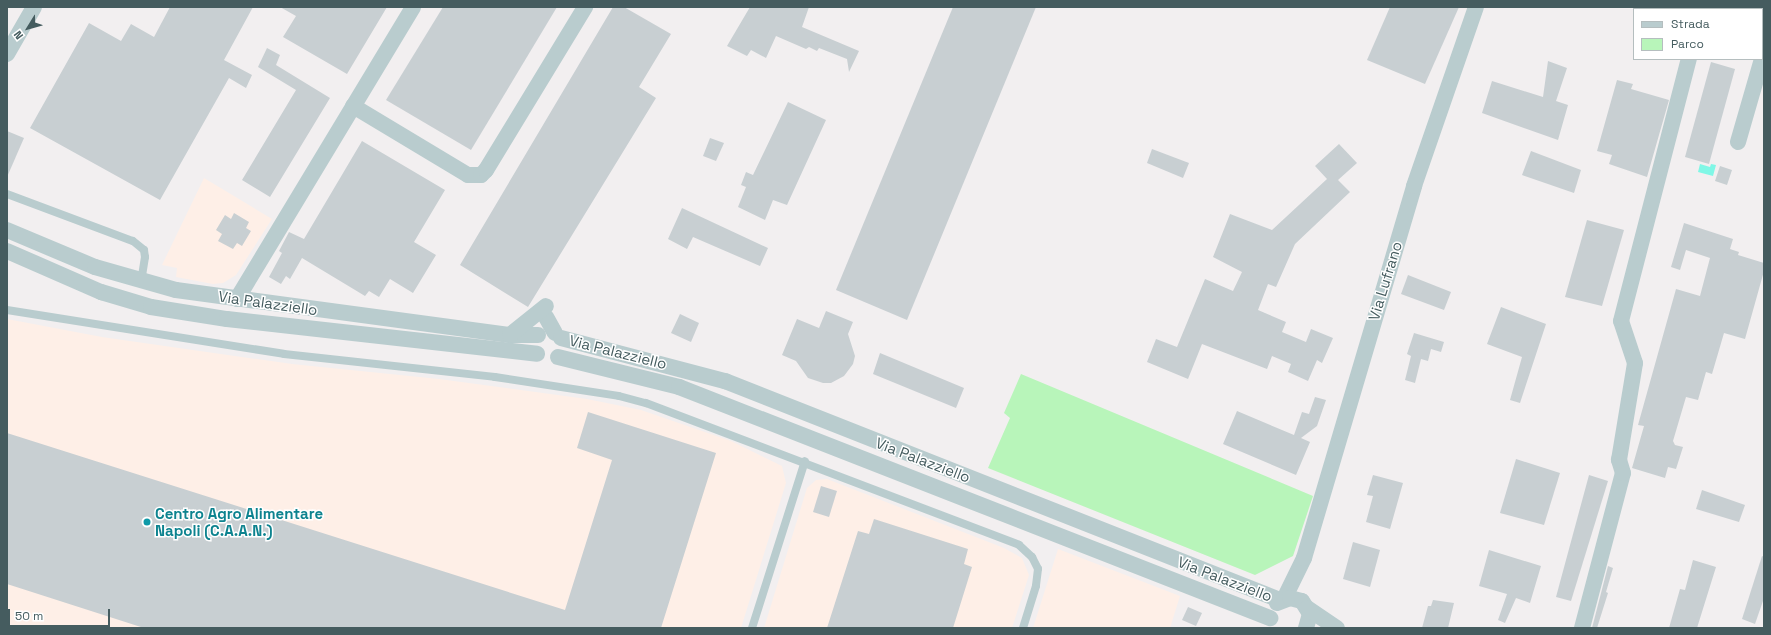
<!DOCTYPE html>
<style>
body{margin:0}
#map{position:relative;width:1771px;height:635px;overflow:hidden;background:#f2eff0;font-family:"Space Grotesk",sans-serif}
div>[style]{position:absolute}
.commercial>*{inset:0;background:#feefe7}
.green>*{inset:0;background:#b8f5ba}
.water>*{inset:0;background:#80f7e6}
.building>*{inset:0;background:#c8cfd2}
.service>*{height:8px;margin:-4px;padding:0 4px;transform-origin:4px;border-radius:4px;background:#b9ccce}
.minor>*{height:16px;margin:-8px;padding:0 8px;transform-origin:8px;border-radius:8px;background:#b9ccce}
.dots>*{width:11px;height:11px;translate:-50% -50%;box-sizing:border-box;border:2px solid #fff;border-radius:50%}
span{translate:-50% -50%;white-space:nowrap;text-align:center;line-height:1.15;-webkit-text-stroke:3px #fff;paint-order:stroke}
.street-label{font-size:15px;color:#455c5f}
.culture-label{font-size:15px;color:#0d838f;font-weight:700}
.left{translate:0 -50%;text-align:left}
.frame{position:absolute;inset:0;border:8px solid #455c5f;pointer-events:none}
.legend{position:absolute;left:1633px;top:8px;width:130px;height:52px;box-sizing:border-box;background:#fff;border:1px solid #b5bebf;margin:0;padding:5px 7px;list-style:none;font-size:12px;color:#455c5f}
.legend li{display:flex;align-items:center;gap:8px;height:20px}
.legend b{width:20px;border:1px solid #b5bebf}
.north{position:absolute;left:8px;top:8px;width:40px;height:40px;-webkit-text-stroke:3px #fff;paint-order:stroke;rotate:233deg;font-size:11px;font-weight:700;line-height:16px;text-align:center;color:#455c5f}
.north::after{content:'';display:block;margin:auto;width:14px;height:18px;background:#455c5f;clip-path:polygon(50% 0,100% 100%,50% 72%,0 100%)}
.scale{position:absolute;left:8px;top:609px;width:102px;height:18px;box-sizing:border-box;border:2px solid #455c5f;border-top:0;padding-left:5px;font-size:12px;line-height:14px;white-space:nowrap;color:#455c5f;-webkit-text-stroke:3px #fff;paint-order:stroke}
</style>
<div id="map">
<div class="commercial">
<i style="clip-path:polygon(204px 178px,272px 219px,236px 275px,223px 283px,213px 284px,176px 277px,177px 268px,162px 265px)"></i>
<i style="clip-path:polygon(7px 319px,102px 337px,292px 364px,439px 379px,587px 399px,641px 410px,731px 441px,782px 466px,786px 483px,741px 628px,7px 628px)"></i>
<i style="clip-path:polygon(827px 479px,1004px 548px,1022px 558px,1029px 575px,1012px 628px,764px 628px,807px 488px,816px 480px)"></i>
<i style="clip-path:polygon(1058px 549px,1180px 596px,1170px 628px,1033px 628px)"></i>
</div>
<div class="green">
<i style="clip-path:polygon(1021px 374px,1313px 496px,1293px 556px,1255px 575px,988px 468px,1010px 418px,1004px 413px)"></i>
</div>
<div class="water">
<i style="clip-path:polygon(1700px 164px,1710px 167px,1711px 164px,1716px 165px,1713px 176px,1698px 172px)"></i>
</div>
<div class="building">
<i style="clip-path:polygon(170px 7px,253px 7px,224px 60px,252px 75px,246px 88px,229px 78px,160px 200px,30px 128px,89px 23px,121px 41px,131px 24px,154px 37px)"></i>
<i style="clip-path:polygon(280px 7px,387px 7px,347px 74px,283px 37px,296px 16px)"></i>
<i style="clip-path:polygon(443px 7px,557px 7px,471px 150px,386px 100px)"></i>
<i style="clip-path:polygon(613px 7px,624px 7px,671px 34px,639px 87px,656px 98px,528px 307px,460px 265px)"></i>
<i style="clip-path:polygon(750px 7px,809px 7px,802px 27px,859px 51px,849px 72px,847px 59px,819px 48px,817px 51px,809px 47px,806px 49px,776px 36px,766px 58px,751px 50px,747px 56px,727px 46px)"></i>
<i style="clip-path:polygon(953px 7px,1036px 7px,907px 320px,836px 290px)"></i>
<i style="clip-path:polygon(1390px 7px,1459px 7px,1425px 84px,1367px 60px)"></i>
<i style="clip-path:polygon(267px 48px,280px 55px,276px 65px,330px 98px,270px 197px,242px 180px,296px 90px,258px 67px)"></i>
<i style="clip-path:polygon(1548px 61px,1567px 68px,1556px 101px,1568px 105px,1558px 140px,1482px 113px,1492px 81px,1543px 97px)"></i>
<i style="clip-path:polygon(1711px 62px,1735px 69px,1709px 164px,1685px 157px)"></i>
<i style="clip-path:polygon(1617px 80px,1633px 84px,1631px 89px,1669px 100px,1647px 177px,1609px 164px,1612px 155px,1597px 151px)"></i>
<i style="clip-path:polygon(788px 102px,826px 120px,787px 205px,773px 200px,765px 220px,738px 207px,746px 187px,741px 185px,746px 172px,753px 175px)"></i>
<i style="clip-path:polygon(7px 131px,24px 138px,7px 177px)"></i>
<i style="clip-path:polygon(710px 138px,724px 143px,716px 161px,703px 156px)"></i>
<i style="clip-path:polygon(362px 141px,445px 190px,414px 242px,436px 255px,413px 293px,390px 279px,379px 297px,369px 291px,365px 296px,302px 258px,290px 279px,286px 276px,281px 284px,269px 277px,282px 253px,279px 251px,289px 232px,304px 239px)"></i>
<i style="clip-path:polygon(1339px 144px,1357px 163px,1338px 180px,1350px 192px,1295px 244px,1276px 287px,1268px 284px,1258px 310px,1286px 322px,1282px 332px,1306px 342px,1311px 329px,1333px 338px,1322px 363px,1317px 360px,1308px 381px,1288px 372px,1291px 364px,1272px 356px,1267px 369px,1202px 344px,1188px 379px,1147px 362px,1156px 339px,1177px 347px,1205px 279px,1233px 291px,1242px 272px,1213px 257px,1230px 214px,1272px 230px,1327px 179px,1315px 166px)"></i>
<i style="clip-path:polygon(1152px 149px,1189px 163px,1183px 178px,1147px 163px)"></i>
<i style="clip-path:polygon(1531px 151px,1581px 170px,1574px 193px,1522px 175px)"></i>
<i style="clip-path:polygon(1720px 166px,1732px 170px,1727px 185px,1715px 181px)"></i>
<i style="clip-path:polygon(682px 208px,768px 248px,760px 266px,693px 237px,687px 249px,668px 239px)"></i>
<i style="clip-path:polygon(234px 213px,249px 222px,246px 228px,251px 231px,242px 246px,237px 243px,233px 249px,218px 241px,222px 234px,216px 230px,225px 215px,231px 219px)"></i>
<i style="clip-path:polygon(1587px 220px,1624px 230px,1602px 306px,1565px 297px)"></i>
<i style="clip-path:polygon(1684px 223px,1733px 239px,1730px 249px,1739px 252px,1738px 255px,1764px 263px,1764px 271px,1745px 339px,1724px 333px,1712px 374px,1706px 372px,1698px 400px,1686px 397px,1673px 441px,1675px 445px,1683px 447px,1676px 469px,1668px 467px,1665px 478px,1632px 468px,1644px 426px,1638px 425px,1676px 289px,1700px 296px,1710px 258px,1686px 250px,1680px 270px,1671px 267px)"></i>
<i style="clip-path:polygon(1408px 275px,1451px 292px,1444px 310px,1401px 294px)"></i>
<i style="clip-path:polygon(1501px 307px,1546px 324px,1520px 403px,1510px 400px,1522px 357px,1487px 344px)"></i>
<i style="clip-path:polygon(826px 311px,853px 322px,848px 334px,855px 356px,853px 364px,844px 376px,831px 383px,823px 383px,808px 378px,796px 361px,782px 355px,797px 319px,819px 328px)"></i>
<i style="clip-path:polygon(680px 314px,699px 323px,691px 342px,671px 333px)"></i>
<i style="clip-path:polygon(1414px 333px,1444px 342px,1441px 352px,1431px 349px,1428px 361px,1421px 359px,1415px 383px,1405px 380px,1411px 356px,1407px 354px)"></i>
<i style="clip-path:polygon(880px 353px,964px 388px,956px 408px,873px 374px)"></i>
<i style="clip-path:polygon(1315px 397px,1326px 400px,1317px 426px,1301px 438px,1310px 442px,1296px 475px,1223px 444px,1237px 411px,1294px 435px,1302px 412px,1309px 414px)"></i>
<i style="clip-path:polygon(588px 412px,716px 453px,661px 628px,144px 628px,7px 584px,7px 433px,565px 610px,612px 460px,577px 448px)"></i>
<i style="clip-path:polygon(1516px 459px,1560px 473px,1544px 525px,1500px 513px)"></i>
<i style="clip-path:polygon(1373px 475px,1403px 483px,1390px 529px,1366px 522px,1373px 496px,1367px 495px)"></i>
<i style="clip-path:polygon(1589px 475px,1608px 481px,1571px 601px,1556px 597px)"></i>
<i style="clip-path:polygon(821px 486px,837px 491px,829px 517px,813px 512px)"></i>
<i style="clip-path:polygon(1702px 490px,1745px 505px,1739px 522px,1696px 509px)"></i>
<i style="clip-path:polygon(874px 519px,968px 549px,964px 564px,972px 567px,953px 628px,827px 628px,858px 531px,869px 534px)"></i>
<i style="clip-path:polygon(1353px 542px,1380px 550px,1370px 587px,1343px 579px)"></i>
<i style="clip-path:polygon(1489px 550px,1541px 566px,1530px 603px,1516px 598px,1505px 623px,1498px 620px,1507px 594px,1479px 586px)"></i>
<i style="clip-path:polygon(1762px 556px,1764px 557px,1764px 598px,1755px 624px,1742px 619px)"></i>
<i style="clip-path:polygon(1693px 560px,1716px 567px,1697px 628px,1669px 628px,1680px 589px,1685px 590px)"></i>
<i style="clip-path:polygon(1608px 566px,1613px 568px,1606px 592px,1608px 593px,1597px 628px,1592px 628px)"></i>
<i style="clip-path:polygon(1433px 600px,1454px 603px,1448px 628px,1422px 628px,1428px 606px,1431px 606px)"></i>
<i style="clip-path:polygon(1188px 607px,1202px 613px,1196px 626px,1182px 620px)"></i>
</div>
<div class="service">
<i style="left:7px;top:194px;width:134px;rotate:20.5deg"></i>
<i style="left:133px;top:241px;width:14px;rotate:39deg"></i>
<i style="left:144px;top:250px;width:7px;rotate:82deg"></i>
<i style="left:145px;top:257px;width:24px;rotate:99deg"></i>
<i style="left:7px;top:310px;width:280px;rotate:9deg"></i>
<i style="left:284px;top:354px;width:212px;rotate:6.2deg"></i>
<i style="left:495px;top:377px;width:125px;rotate:8.7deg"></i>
<i style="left:619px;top:396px;width:28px;rotate:15deg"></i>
<i style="left:646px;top:403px;width:399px;rotate:20.8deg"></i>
<i style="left:1019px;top:545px;width:18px;rotate:43deg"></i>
<i style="left:1032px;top:557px;width:13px;rotate:63deg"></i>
<i style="left:1038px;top:569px;width:17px;rotate:97deg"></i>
<i style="left:1036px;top:586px;width:44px;rotate:107.2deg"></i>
<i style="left:752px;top:628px;width:175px;rotate:-72.4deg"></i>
</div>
<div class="minor">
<i style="left:7px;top:54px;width:54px;rotate:-60.1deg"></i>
<i style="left:353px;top:106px;width:134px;rotate:31deg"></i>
<i style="left:468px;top:175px;width:13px"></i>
<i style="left:481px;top:175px;width:7px;rotate:-45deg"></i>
<i style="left:486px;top:170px;width:191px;rotate:-58.7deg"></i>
<i style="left:1738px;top:142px;width:94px;rotate:-73.9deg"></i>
<i style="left:7px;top:230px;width:95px;rotate:22.8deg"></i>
<i style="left:95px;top:267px;width:84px;rotate:15.9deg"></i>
<i style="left:176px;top:290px;width:337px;rotate:7.7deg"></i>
<i style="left:510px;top:335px;width:28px"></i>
<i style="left:7px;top:251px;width:103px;rotate:23.6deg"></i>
<i style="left:101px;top:292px;width:52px;rotate:16.7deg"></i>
<i style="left:151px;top:307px;width:77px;rotate:9deg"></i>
<i style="left:227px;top:319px;width:312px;rotate:6.4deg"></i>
<i style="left:237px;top:299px;width:341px;rotate:-58.9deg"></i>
<i style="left:546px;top:317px;width:18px;rotate:61deg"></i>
<i style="left:510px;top:335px;width:46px;rotate:-38.9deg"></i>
<i style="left:561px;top:338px;width:170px;rotate:14.7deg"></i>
<i style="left:725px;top:381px;width:597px;rotate:21.53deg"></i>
<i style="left:558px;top:357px;width:125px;rotate:13.9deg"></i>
<i style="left:679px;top:387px;width:635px;rotate:21.35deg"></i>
<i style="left:1284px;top:599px;width:46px;rotate:-64deg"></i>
<i style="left:1304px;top:558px;width:388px;rotate:-73.5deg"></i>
<i style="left:1414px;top:186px;width:189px;rotate:-70.9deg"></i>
<i style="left:1277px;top:603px;width:14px;rotate:-21deg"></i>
<i style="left:1290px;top:598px;width:12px;rotate:14deg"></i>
<i style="left:1302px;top:601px;width:15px;rotate:58deg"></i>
<i style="left:1310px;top:614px;width:15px;rotate:106deg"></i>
<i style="left:1307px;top:608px;width:36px;rotate:34deg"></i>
<i style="left:1582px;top:628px;width:160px;rotate:-75.2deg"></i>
<i style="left:1623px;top:473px;width:14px;rotate:-107deg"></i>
<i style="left:1619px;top:460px;width:98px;rotate:-80.6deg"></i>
<i style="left:1635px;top:363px;width:44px;rotate:-108.4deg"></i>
<i style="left:1621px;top:321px;width:271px;rotate:-75.5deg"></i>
</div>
<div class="dots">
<i style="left:147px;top:522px;background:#0f9aa8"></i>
</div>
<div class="street-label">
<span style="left:1385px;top:281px;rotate:-73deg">Via Lufrano</span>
<span style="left:268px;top:303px;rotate:8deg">Via Palazziello</span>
<span style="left:618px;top:352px;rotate:14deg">Via Palazziello</span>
<span style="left:923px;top:460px;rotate:21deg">Via Palazziello</span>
<span style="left:1225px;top:579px;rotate:21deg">Via Palazziello</span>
</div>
<div class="culture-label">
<span class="left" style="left:155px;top:522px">Centro Agro Alimentare<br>Napoli (C.A.A.N.)</span>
</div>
<div class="frame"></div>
<ul class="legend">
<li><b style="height:5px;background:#b9ccce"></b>Strada</li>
<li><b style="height:11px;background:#b8f5ba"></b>Parco</li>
</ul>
<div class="north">N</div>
<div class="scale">50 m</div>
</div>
